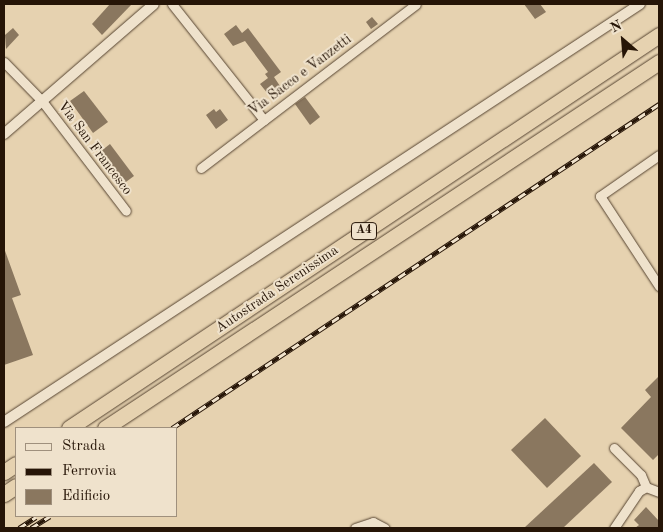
<!DOCTYPE html>
<style>
body{margin:0}
#map{position:relative;width:663px;height:532px;overflow:hidden;background:#e6d2b0;font-family:"Old Standard TT",serif}
div>[style]{position:absolute}
.building>*{inset:0;background:#8a775f}
.roads{filter:drop-shadow(0 0 1px #564431) drop-shadow(0 0 1px #564431)}
.minor>*{height:9px;margin:-4.5px;padding:0 4.5px;transform-origin:4.5px;border-radius:4.5px;background:#efe2cc}
.tertiary>*{height:10px;margin:-5px;padding:0 5px;transform-origin:5px;border-radius:5px;background:#efe2cc}
.motorway>*{height:15px;margin:-7.5px;padding:0 7.5px;transform-origin:7.5px;border-radius:7.5px;background:#e6d2b0}
.rail>*{height:4.5px;margin-top:-2.25px;transform-origin:0;background:repeating-linear-gradient(90deg,#efe2cc 0 8px,#261507 0 16px);box-sizing:border-box;border-block:1px solid #261507}
span{translate:-50% -50%;white-space:nowrap;text-align:center;line-height:1.15;-webkit-text-stroke:4px #efe2cc;paint-order:stroke}
.shield-label span{padding:1px 4px;background:#efe2cc;border:1px solid;border-radius:4px;-webkit-text-stroke-width:0}
.shield-label{font-size:12px;color:#261507;font-weight:700}
.street-label{font-size:14px;color:#261507}
.frame{position:absolute;inset:0;border:5px solid #261507;pointer-events:none}
.legend{position:absolute;left:15px;top:427px;width:162px;height:90px;box-sizing:border-box;background:#efe2cc;border:1px solid #9f907d;margin:0;padding:6px 9px;list-style:none;font-size:15px;color:#261507}
.legend li{display:flex;align-items:center;gap:10px;height:25px}
.legend b{width:25px;border:1px solid #9f907d}
.north{position:absolute;left:598px;top:15px;width:50px;height:50px;-webkit-text-stroke:4px #efe2cc;paint-order:stroke;rotate:333deg;font-size:14px;font-weight:700;line-height:20px;text-align:center;color:#261507}
.north::after{content:'';display:block;margin:auto;width:18px;height:22px;background:#261507;clip-path:polygon(50% 0,100% 100%,50% 72%,0 100%)}
</style>
<div id="map">
<div class="building">
<i style="clip-path:polygon(110px 4px,132px 4px,102px 35px,92px 24px)"></i>
<i style="clip-path:polygon(524px 4px,540px 4px,546px 12px,535px 19px)"></i>
<i style="clip-path:polygon(372px 17px,378px 24px,371px 29px,366px 22px)"></i>
<i style="clip-path:polygon(236px 25px,242px 33px,248px 28px,281px 72px,274px 77px,280px 86px,268px 94px,260px 84px,268px 78px,265px 74px,268px 72px,245px 41px,233px 46px,224px 34px)"></i>
<i style="clip-path:polygon(13px 28px,19px 35px,6px 49px,5px 35px)"></i>
<i style="clip-path:polygon(84px 91px,108px 122px,93px 133px,70px 101px)"></i>
<i style="clip-path:polygon(305px 97px,320px 117px,310px 125px,295px 104px)"></i>
<i style="clip-path:polygon(214px 109px,216px 112px,220px 109px,228px 120px,216px 129px,206px 115px)"></i>
<i style="clip-path:polygon(110px 144px,134px 176px,119px 187px,96px 155px)"></i>
<i style="clip-path:polygon(4px 248px,21px 295px,12px 298px,33px 355px,4px 365px)"></i>
<i style="clip-path:polygon(659px 376px,659px 454px,653px 460px,621px 428px,651px 397px,645px 390px)"></i>
<i style="clip-path:polygon(545px 418px,581px 456px,547px 488px,511px 450px)"></i>
<i style="clip-path:polygon(594px 463px,612px 482px,563px 528px,524px 528px)"></i>
<i style="clip-path:polygon(646px 507px,659px 521px,659px 528px,635px 528px,639px 525px,634px 520px)"></i>
</div>
<div class="roads">
<div class="minor">
<i style="left:172px;top:4px;width:148px;rotate:51.6deg"></i>
<i style="left:4px;top:62px;width:54px;rotate:45.7deg"></i>
<i style="left:42px;top:101px;width:138px;rotate:52.6deg"></i>
<i style="left:659px;top:155px;width:72px;rotate:145.2deg"></i>
<i style="left:600px;top:196px;width:108px;rotate:56.8deg"></i>
<i style="left:201px;top:168px;width:270px;rotate:-37.3deg"></i>
<i style="left:614px;top:448px;width:38px;rotate:45deg"></i>
<i style="left:641px;top:475px;width:13px;rotate:67deg"></i>
<i style="left:646px;top:487px;width:14px;rotate:21deg"></i>
<i style="left:355px;top:528px;width:19px;rotate:-18deg"></i>
<i style="left:373px;top:522px;width:13px;rotate:27deg"></i>
<i style="left:614px;top:528px;width:45px;rotate:-56deg"></i>
<i style="left:639px;top:491px;width:8px;rotate:-30deg"></i>
</div>
<div class="tertiary">
<i style="left:4px;top:134px;width:198px;rotate:-40.9deg"></i>
<i style="left:4px;top:422px;width:761px;rotate:-33.31deg"></i>
</div>
<div class="motorway">
<i style="left:69px;top:428px;width:709px;rotate:-33.67deg"></i>
<i style="left:105px;top:428px;width:664px;rotate:-33.45deg"></i>
<i style="left:4px;top:472px;width:14px;rotate:-34deg"></i>
<i style="left:4px;top:494px;width:14px;rotate:-34deg"></i>
</div>
</div>
<div class="rail">
<i style="left:172px;top:428px;width:585px;rotate:-33.64deg"></i>
<i style="left:19px;top:528px;width:20px;rotate:-33deg"></i>
<i style="left:31px;top:528px;width:22px;rotate:-32deg"></i>
</div>
<div class="shield-label">
<span style="left:364px;top:231px">A4</span>
</div>
<div class="street-label">
<span style="left:300px;top:75px;rotate:-37deg">Via Sacco e Vanzetti</span>
<span style="left:95px;top:148px;rotate:53deg">Via San Francesco</span>
<span style="left:277px;top:289px;rotate:-34deg">Autostrada Serenissima</span>
</div>
<div class="frame"></div>
<ul class="legend">
<li><b style="height:6px;background:#efe2cc"></b>Strada</li>
<li><b style="height:6px;background:#261507"></b>Ferrovia</li>
<li><b style="height:14px;background:#8a775f"></b>Edificio</li>
</ul>
<div class="north">N</div>
</div>
